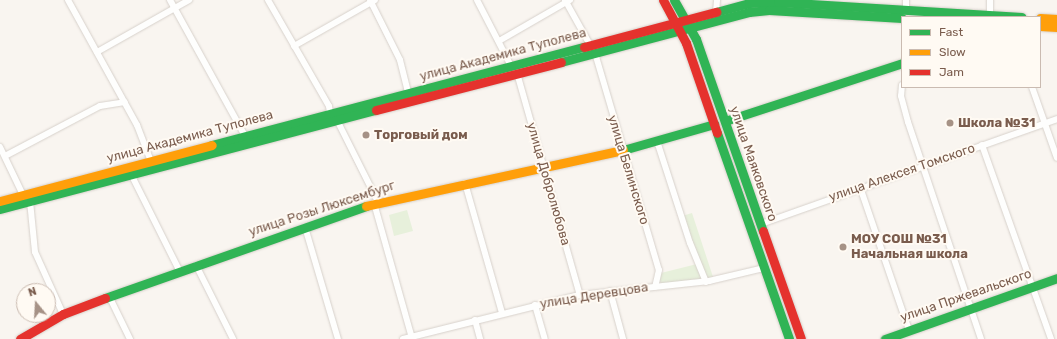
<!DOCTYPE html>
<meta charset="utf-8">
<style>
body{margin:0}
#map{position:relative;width:1057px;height:339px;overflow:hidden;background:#f9f5f0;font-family:Rubik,sans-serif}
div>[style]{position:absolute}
.green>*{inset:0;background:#e7f0db}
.roads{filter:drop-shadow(0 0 1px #d7d1cb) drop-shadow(0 0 1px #d7d1cb)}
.street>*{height:6px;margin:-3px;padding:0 3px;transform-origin:3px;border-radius:3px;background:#fefefd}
.fast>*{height:9px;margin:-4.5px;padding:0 4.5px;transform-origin:4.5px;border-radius:4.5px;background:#30b455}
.slow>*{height:9px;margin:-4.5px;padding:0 4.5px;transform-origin:4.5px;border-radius:4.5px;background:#ff9f0a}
.jam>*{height:9px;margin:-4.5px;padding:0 4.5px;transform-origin:4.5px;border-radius:4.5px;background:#e5322d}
.dots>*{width:11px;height:11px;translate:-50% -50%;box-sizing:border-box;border:2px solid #fffaf3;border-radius:50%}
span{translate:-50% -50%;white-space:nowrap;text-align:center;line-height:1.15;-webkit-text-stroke:4px #fffaf3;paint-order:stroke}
.street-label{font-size:13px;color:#7a5c4d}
.poi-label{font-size:13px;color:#7a5c4d;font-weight:700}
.left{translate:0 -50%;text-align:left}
.legend{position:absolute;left:901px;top:16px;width:140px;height:72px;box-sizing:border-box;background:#fffaf3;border:1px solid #cabbb1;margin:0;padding:5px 7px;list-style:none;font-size:12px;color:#7a5c4d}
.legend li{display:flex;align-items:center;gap:8px;height:20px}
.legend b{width:20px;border:1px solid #cabbb1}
.north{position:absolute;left:16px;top:283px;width:40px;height:40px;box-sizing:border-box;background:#fffaf3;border:1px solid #cabbb1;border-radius:50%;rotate:342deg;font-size:11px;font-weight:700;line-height:16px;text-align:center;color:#7a5c4d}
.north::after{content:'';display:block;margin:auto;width:14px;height:18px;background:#a69286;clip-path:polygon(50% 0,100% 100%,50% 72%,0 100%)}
</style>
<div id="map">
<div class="green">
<i style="clip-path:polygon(407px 210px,413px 231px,394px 236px,389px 215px)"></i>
<i style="clip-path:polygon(692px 213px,713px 277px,707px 279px,682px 216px)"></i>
<i style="clip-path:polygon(697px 264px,703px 279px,662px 284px,659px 280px,661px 273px)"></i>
</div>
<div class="roads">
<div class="street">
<i style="left:68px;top:0;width:143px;rotate:61.1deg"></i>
<i style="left:137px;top:125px;width:39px;rotate:69deg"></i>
<i style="left:170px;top:0;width:155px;rotate:61.1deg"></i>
<i style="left:268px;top:0;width:122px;rotate:60.1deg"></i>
<i style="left:329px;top:106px;width:7px;rotate:82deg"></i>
<i style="left:370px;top:0;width:67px;rotate:63.4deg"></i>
<i style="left:400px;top:60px;width:34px;rotate:76deg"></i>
<i style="left:477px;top:0;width:74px;rotate:62.7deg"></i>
<i style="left:565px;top:0;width:51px;rotate:60.9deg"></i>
<i style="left:906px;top:10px;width:10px;rotate:-90deg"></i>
<i style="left:716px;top:12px;width:12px;rotate:-85deg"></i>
<i style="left:990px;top:15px;width:15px;rotate:-90deg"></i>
<i style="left:499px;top:41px;width:82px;rotate:-30deg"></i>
<i style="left:294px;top:46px;width:93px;rotate:-29.6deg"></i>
<i style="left:97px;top:52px;width:106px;rotate:-29.5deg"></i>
<i style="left:595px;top:53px;width:226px;rotate:73.6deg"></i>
<i style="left:659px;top:270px;width:17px;rotate:103deg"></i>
<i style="left:517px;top:73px;width:231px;rotate:74.2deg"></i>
<i style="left:902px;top:85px;width:11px;rotate:95deg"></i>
<i style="left:901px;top:96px;width:27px;rotate:75deg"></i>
<i style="left:908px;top:122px;width:229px;rotate:71.4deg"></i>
<i style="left:1032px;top:87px;width:75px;rotate:70.6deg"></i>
<i style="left:337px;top:120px;width:92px;rotate:63.4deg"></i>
<i style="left:657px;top:141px;width:107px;rotate:72.1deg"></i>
<i style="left:690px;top:243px;width:42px;rotate:67.7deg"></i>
<i style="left:982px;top:145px;width:206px;rotate:70.4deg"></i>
<i style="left:0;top:147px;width:53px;rotate:64.4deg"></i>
<i style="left:5px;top:156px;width:107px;rotate:-27.8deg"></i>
<i style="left:100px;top:106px;width:25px;rotate:-9deg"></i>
<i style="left:131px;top:174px;width:107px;rotate:63.4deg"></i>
<i style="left:465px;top:183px;width:135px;rotate:74.1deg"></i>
<i style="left:860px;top:187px;width:151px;rotate:71.1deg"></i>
<i style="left:30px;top:201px;width:51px;rotate:84.4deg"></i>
<i style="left:35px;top:252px;width:68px;rotate:65.7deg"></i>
<i style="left:374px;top:203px;width:140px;rotate:74.3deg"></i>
<i style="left:761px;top:224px;width:314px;rotate:-19.5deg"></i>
<i style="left:305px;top:227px;width:117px;rotate:73.6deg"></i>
<i style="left:196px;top:265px;width:83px;rotate:63.4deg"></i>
<i style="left:610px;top:291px;width:50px;rotate:74.8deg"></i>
<i style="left:109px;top:296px;width:48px;rotate:64deg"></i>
<i style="left:535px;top:305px;width:35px;rotate:74deg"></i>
<i style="left:475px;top:320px;width:20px;rotate:75deg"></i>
<i style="left:403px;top:339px;width:182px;rotate:-14deg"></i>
<i style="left:580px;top:295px;width:130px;rotate:-6.2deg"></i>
<i style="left:709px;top:281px;width:57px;rotate:-13.3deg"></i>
</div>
<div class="fast">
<i style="left:674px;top:0;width:45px;rotate:60.6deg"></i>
<i style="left:696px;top:39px;width:203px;rotate:70.8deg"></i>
<i style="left:716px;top:12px;width:34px;rotate:-15deg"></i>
<i style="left:749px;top:3px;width:29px;rotate:-2deg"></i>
<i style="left:778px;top:2px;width:244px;rotate:3.5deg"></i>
<i style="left:561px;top:62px;width:195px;rotate:-14.9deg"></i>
<i style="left:749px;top:12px;width:20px;rotate:-6deg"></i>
<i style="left:769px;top:10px;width:133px;rotate:3.4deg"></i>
<i style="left:725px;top:121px;width:186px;rotate:-18.1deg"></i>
<i style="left:717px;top:133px;width:218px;rotate:70.7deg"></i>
<i style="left:212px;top:145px;width:385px;rotate:-14.8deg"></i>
<i style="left:623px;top:150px;width:95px;rotate:-15.9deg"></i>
<i style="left:0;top:209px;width:389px;rotate:-14.8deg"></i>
<i style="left:105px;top:298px;width:277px;rotate:-19.4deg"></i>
<i style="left:885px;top:339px;width:182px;rotate:-19.5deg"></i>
</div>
<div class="slow">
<i style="left:1040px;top:18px;width:17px;rotate:3deg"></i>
<i style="left:1040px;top:26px;width:17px;rotate:3deg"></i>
<i style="left:0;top:201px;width:219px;rotate:-14.8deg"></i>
<i style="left:366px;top:206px;width:263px;rotate:-12.3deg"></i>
</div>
<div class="jam">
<i style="left:663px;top:0;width:49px;rotate:61.9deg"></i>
<i style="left:686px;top:43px;width:95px;rotate:71deg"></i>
<i style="left:584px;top:47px;width:137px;rotate:-14.9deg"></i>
<i style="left:376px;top:110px;width:191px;rotate:-14.5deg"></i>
<i style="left:763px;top:231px;width:114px;rotate:70.6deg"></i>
<i style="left:20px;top:339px;width:50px;rotate:-30.2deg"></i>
<i style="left:63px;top:314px;width:45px;rotate:-20.9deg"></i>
</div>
</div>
<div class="dots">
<i style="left:950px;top:123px;background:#a69286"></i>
<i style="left:366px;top:135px;background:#a69286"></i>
<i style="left:843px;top:247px;background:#a69286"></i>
</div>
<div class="street-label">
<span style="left:503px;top:55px;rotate:-15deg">улица Академика Туполева</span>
<span style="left:190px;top:137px;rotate:-15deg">улица Академика Туполева</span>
<span style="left:753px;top:164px;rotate:71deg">улица Маяковского</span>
<span style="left:628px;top:170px;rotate:73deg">улица Белинского</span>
<span style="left:902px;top:173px;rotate:-19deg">улица Алексея Томского</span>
<span style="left:548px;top:184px;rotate:74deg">улица Добролюбова</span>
<span style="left:322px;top:209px;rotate:-18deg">улица Розы Люксембург</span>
<span style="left:594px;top:296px;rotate:-9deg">улица Деревцова</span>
<span style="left:966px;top:296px;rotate:-19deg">улица Пржевальского</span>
</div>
<div class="poi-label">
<span class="left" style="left:958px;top:123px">Школа №31</span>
<span class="left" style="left:374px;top:135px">Торговый дом</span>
<span class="left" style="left:851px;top:247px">МОУ СОШ №31<br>Начальная школа</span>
</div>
<ul class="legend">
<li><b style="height:5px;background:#30b455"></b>Fast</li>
<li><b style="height:5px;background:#ff9f0a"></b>Slow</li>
<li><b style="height:5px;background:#e5322d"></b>Jam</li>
</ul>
<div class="north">N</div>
</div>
